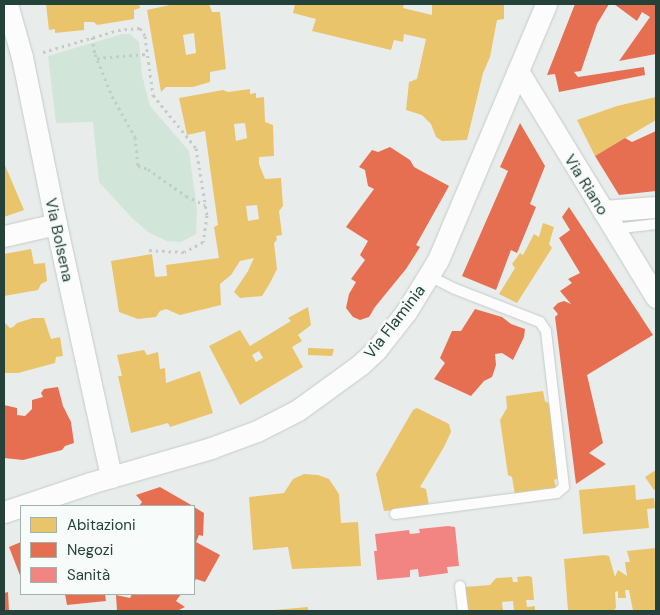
<!DOCTYPE html>
<meta charset="utf-8">
<style>
body{margin:0}
#map{position:relative;width:660px;height:615px;overflow:hidden;background:#e8edeb;font-family:"DM Sans",sans-serif}
div>[style]{position:absolute}
.green>*{inset:0;background:#d1e6d8}
.homes>*{inset:0;background:#e9c46a}
.shops>*{inset:0;background:#e76f51}
.health>*{inset:0;background:#f28482}
.path>*{height:3px;margin-top:-1.5px;transform-origin:0;background:repeating-linear-gradient(90deg,#c3ccca 0 2.5px,transparent 0 6.5px)}
.roads{filter:drop-shadow(0 0 1px #c5cac8) drop-shadow(0 0 1px #c5cac8)}
.service>*{height:10px;margin:-5px;padding:0 5px;transform-origin:5px;border-radius:5px;background:#fcfcfc}
.minor>*{height:21px;margin:-10.5px;padding:0 10.5px;transform-origin:10.5px;border-radius:10.5px;background:#fcfcfc}
span{translate:-50% -50%;white-space:nowrap;text-align:center;line-height:1.15;-webkit-text-stroke:5px #f7fbf9;paint-order:stroke}
.street-label{font-size:16px;color:#24423a}
.frame{position:absolute;inset:0;border:5px solid #24423a;pointer-events:none}
.legend{position:absolute;left:20px;top:505px;width:175px;height:90px;box-sizing:border-box;background:#f7fbf9;border:1px solid #a3b1ad;margin:0;padding:6px 9px;list-style:none;font-size:15px;color:#24423a}
.legend li{display:flex;align-items:center;gap:10px;height:25px}
.legend b{width:25px;border:1px solid #a3b1ad}
</style>
<div id="map">
<div class="green">
<i style="clip-path:polygon(122px 34px,130px 34px,139px 42px,142px 75px,150px 106px,189px 151px,197px 210px,196px 234px,181px 242px,167px 241px,148px 232px,132px 218px,99px 182px,93px 122px,56px 123px,48px 56px)"></i>
</div>
<div class="homes">
<i style="clip-path:polygon(46px 4px,139px 4px,140px 8px,134px 10px,134px 19px,97px 25px,94px 22px,84px 22px,84px 30px,55px 33px,55px 29px,49px 30px)"></i>
<i style="clip-path:polygon(evenodd,174px 4px,209px 4px,212px 12px,220px 12px,226px 69px,210px 72px,210px 82px,193px 87px,166px 87px,161px 92px,147px 10px,174px 4px,194px 33px,196px 53px,186px 55px,183px 35px,194px 33px)"></i>
<i style="clip-path:polygon(295px 4px,404px 4px,403px 8px,432px 15px,432px 4px,504px 4px,504px 19px,497px 20px,490px 57px,483px 73px,467px 140px,442px 141px,436px 137px,431px 124px,422px 115px,406px 110px,409px 82px,417px 79px,426px 39px,404px 34px,403px 42px,394px 40px,391px 50px,312px 31px,316px 19px,293px 13px)"></i>
<i style="clip-path:polygon(evenodd,250px 89px,250px 94px,256px 93px,256px 98px,264px 97px,265px 122px,273px 125px,274px 156px,259px 157px,259px 164px,265px 179px,281px 178px,283px 206px,279px 211px,282px 235px,276px 236px,277px 240px,274px 243px,277px 269px,270px 283px,262px 296px,240px 298px,234px 292px,248px 271px,254px 258px,240px 261px,231px 275px,220px 284px,221px 305px,180px 315px,166px 309px,160px 311px,156px 317px,138px 319px,119px 312px,111px 261px,152px 254px,155px 277px,167px 276px,166px 265px,219px 258px,214px 227px,218px 225px,205px 131px,187px 135px,179px 98px,223px 90px,228px 92px,250px 89px,245px 123px,247px 138px,236px 141px,234px 124px,245px 123px,250px 89px,257px 205px,259px 219px,248px 221px,246px 206px,257px 205px)"></i>
<i style="clip-path:polygon(656px 97px,656px 120px,595px 156px,577px 120px,617px 106px)"></i>
<i style="clip-path:polygon(4px 163px,24px 210px,4px 217px)"></i>
<i style="clip-path:polygon(543px 223px,554px 227px,549px 244px,552px 248px,517px 303px,499px 294px,515px 268px,512px 264px,520px 253px,523px 255px,534px 234px,539px 237px)"></i>
<i style="clip-path:polygon(31px 249px,34px 264px,45px 263px,47px 281px,41px 284px,38px 290px,4px 296px,4px 254px)"></i>
<i style="clip-path:polygon(evenodd,308px 307px,311px 325px,298px 335px,302px 341px,292px 347px,303px 367px,240px 405px,209px 346px,240px 330px,250px 346px,291px 321px,288px 318px,308px 307px,259px 351px,263px 358px,256px 362px,252px 355px,259px 351px)"></i>
<i style="clip-path:polygon(33px 318px,44px 318px,51px 339px,60px 337px,63px 356px,56px 357px,55px 363px,18px 373px,4px 373px,4px 322px,10px 328px,13px 327px,17px 323px)"></i>
<i style="clip-path:polygon(308px 348px,311px 348px,334px 349px,332px 356px,308px 355px)"></i>
<i style="clip-path:polygon(144px 350px,147px 355px,158px 352px,160px 369px,165px 368px,166px 383px,200px 371px,213px 413px,170px 427px,168px 423px,131px 433px,118px 376px,122px 376px,117px 355px)"></i>
<i style="clip-path:polygon(543px 391px,545px 401px,551px 405px,559px 478px,554px 480px,557px 490px,515px 495px,512px 477px,508px 475px,500px 420px,507px 408px,506px 396px)"></i>
<i style="clip-path:polygon(417px 408px,449px 424px,451px 432px,444px 447px,420px 487px,426px 489px,429px 506px,384px 511px,376px 474px,413px 410px)"></i>
<i style="clip-path:polygon(656px 470px,656px 489px,654px 490px,645px 477px)"></i>
<i style="clip-path:polygon(304px 474px,318px 475px,329px 479px,339px 494px,341px 523px,358px 522px,361px 566px,292px 569px,288px 547px,253px 550px,249px 497px,284px 493px,293px 479px)"></i>
<i style="clip-path:polygon(635px 485px,636px 500px,654px 498px,655px 508px,647px 509px,649px 528px,583px 534px,579px 490px)"></i>
<i style="clip-path:polygon(656px 548px,656px 611px,633px 611px,629px 590px,625px 590px,626px 598px,618px 598px,618px 591px,615px 592px,616px 608px,613px 611px,568px 611px,564px 559px,604px 555px,609px 556px,615px 577px,618px 570px,627px 576px,625px 562px,630px 562px,627px 551px)"></i>
<i style="clip-path:polygon(528px 576px,532px 577px,534px 600px,526px 600px,527px 607px,535px 606px,535px 611px,514px 611px,513px 601px,502px 602px,503px 611px,467px 611px,465px 587px,490px 585px,496px 578px,512px 577px,513px 582px,518px 582px,517px 577px)"></i>
<i style="clip-path:polygon(308px 607px,308px 611px,274px 611px,274px 610px)"></i>
</div>
<div class="shops">
<i style="clip-path:polygon(575px 4px,609px 4px,597px 24px,581px 71px,574px 72px,578px 77px,644px 67px,645px 75px,559px 92px,555px 74px,547px 75px)"></i>
<i style="clip-path:polygon(614px 4px,656px 4px,656px 54px,619px 61px,650px 17px,642px 12px,637px 21px)"></i>
<i style="clip-path:polygon(520px 123px,545px 166px,530px 204px,536px 207px,517px 253px,511px 250px,496px 290px,462px 276px,508px 171px,500px 167px)"></i>
<i style="clip-path:polygon(656px 131px,656px 191px,619px 195px,595px 156px,625px 138px,632px 142px)"></i>
<i style="clip-path:polygon(390px 147px,410px 160px,414px 167px,449px 186px,416px 245px,420px 247px,406px 269px,375px 307px,369px 317px,360px 320px,353px 317px,346px 308px,349px 294px,356px 282px,351px 279px,365px 260px,360px 255px,368px 241px,346px 227px,374px 189px,368px 186px,365px 170px,359px 167px,372px 150px,378px 152px)"></i>
<i style="clip-path:polygon(569px 207px,653px 335px,587px 375px,603px 443px,589px 453px,606px 464px,576px 484px,555px 317px,558px 314px,553px 308px,558px 303px,564px 301px,571px 304px,560px 291px,572px 283px,568px 279px,580px 273px,559px 238px,570px 230px,562px 217px)"></i>
<i style="clip-path:polygon(475px 309px,502px 317px,511px 324px,525px 329px,524px 337px,513px 360px,502px 353px,495px 354px,496px 365px,492px 377px,484px 381px,471px 396px,434px 379px,445px 363px,440px 358px,452px 331px,461px 331px)"></i>
<i style="clip-path:polygon(58px 387px,63px 406px,71px 422px,74px 443px,65px 446px,62px 450px,23px 460px,4px 458px,4px 405px,17px 408px,17px 415px,25px 416px,32px 409px,32px 400px,43px 397px,41px 393px,44px 389px)"></i>
<i style="clip-path:polygon(160px 487px,193px 506px,139px 506px,142px 502px,136px 495px)"></i>
<i style="clip-path:polygon(194px 507px,204px 513px,203px 536px,199px 535px,196px 542px,220px 555px,205px 582px,196px 579px,194px 583px)"></i>
<i style="clip-path:polygon(21px 542px,21px 578px,9px 547px)"></i>
<i style="clip-path:polygon(8px 592px,9px 611px,4px 611px,4px 593px)"></i>
<i style="clip-path:polygon(65px 594px,105px 594px,106px 601px,67px 605px)"></i>
<i style="clip-path:polygon(132px 594px,181px 594px,176px 601px,185px 607px,177px 611px,117px 611px,116px 595px,130px 598px)"></i>
</div>
<div class="health">
<i style="clip-path:polygon(448px 526px,455px 527px,459px 566px,447px 567px,448px 573px,419px 577px,418px 569px,410px 570px,410px 577px,377px 580px,374px 551px,377px 551px,375px 534px,409px 530px,410px 534px,420px 533px,419px 529px)"></i>
</div>
<div class="path">
<i style="left:92px;top:37px;width:17px;rotate:80deg"></i>
<i style="left:95px;top:54px;width:45px;rotate:68deg"></i>
<i style="left:112px;top:96px;width:47px;rotate:60.7deg"></i>
<i style="left:135px;top:137px;width:29px;rotate:84deg"></i>
<i style="left:138px;top:166px;width:10px;rotate:17deg"></i>
<i style="left:148px;top:169px;width:47px;rotate:35.4deg"></i>
<i style="left:186px;top:196px;width:21px;rotate:25deg"></i>
<i style="left:43px;top:52px;width:78px;rotate:-16.3deg"></i>
<i style="left:118px;top:30px;width:22px;rotate:-5deg"></i>
<i style="left:140px;top:28px;width:9px;rotate:58deg"></i>
<i style="left:145px;top:36px;width:60px;rotate:82.3deg"></i>
<i style="left:153px;top:95px;width:68px;rotate:50.9deg"></i>
<i style="left:196px;top:148px;width:68px;rotate:80.7deg"></i>
<i style="left:207px;top:215px;width:27px;rotate:98deg"></i>
<i style="left:203px;top:242px;width:21px;rotate:152deg"></i>
<i style="left:184px;top:252px;width:38px;rotate:-177deg"></i>
<i style="left:97px;top:58px;width:50px;rotate:-4.6deg"></i>
</div>
<div class="roads">
<div class="service">
<i style="left:614px;top:229px;width:42px;rotate:-6.8deg"></i>
<i style="left:395px;top:514px;width:163px;rotate:-7.4deg"></i>
<i style="left:557px;top:493px;width:9px;rotate:-41deg"></i>
<i style="left:564px;top:487px;width:157px;rotate:-96.6deg"></i>
<i style="left:546px;top:331px;width:11px;rotate:-124deg"></i>
<i style="left:540px;top:322px;width:93px;rotate:-158.7deg"></i>
<i style="left:453px;top:288px;width:27px;rotate:-153deg"></i>
<i style="left:460px;top:586px;width:25px;rotate:83deg"></i>
</div>
<div class="minor">
<i style="left:7px;top:4px;width:55px;rotate:74.2deg"></i>
<i style="left:22px;top:57px;width:170px;rotate:78.5deg"></i>
<i style="left:56px;top:224px;width:259px;rotate:77.7deg"></i>
<i style="left:518px;top:71px;width:265px;rotate:58.6deg"></i>
<i style="left:603px;top:211px;width:53px;rotate:-4.3deg"></i>
<i style="left:4px;top:236px;width:53px;rotate:-13deg"></i>
<i style="left:4px;top:512px;width:91px;rotate:-18.6deg"></i>
<i style="left:90px;top:483px;width:126px;rotate:-16.1deg"></i>
<i style="left:211px;top:448px;width:49px;rotate:-20.3deg"></i>
<i style="left:257px;top:431px;width:46px;rotate:-27.1deg"></i>
<i style="left:298px;top:410px;width:77px;rotate:-36deg"></i>
<i style="left:360px;top:365px;width:22px;rotate:-43deg"></i>
<i style="left:376px;top:350px;width:48px;rotate:-51.7deg"></i>
<i style="left:406px;top:312px;width:61px;rotate:-58.4deg"></i>
<i style="left:438px;top:260px;width:278px;rotate:-67.1deg"></i>
</div>
</div>
<div class="street-label">
<span style="left:586px;top:185px;rotate:58deg">Via Riano</span>
<span style="left:59px;top:240px;rotate:78deg">Via Bolsena</span>
<span style="left:395px;top:322px;rotate:-52deg">Via Flaminia</span>
</div>
<div class="frame"></div>
<ul class="legend">
<li><b style="height:14px;background:#e9c46a"></b>Abitazioni</li>
<li><b style="height:14px;background:#e76f51"></b>Negozi</li>
<li><b style="height:14px;background:#f28482"></b>Sanità</li>
</ul>
</div>
